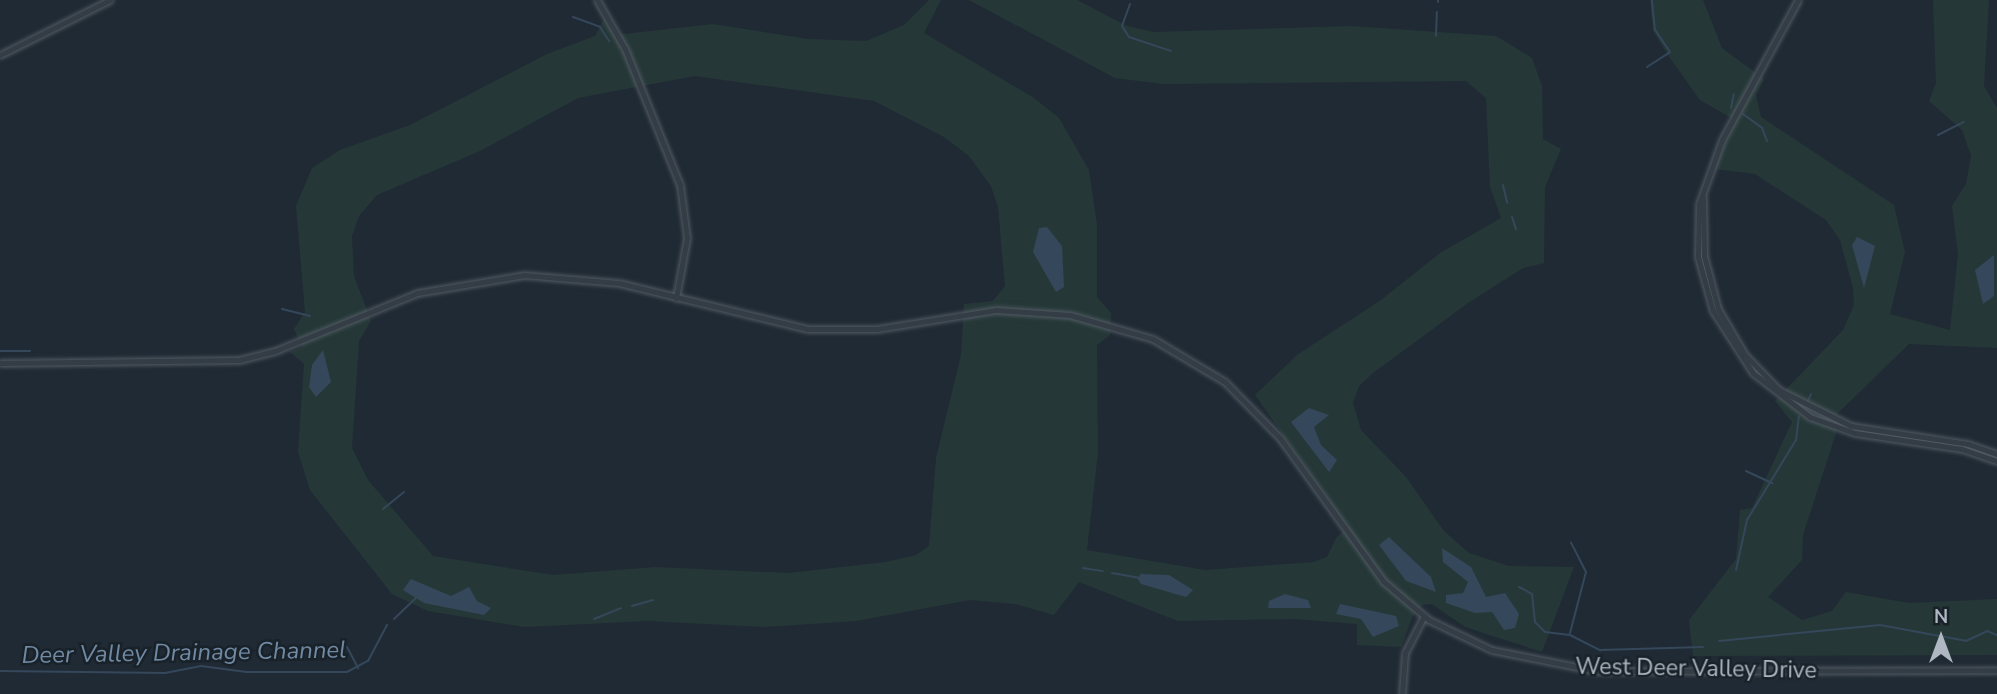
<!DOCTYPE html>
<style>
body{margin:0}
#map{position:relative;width:1997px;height:694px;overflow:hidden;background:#202a34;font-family:"Nunito Sans",sans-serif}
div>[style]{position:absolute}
.green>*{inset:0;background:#253837}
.water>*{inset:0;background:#35475a}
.stream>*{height:2px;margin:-1px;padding:0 1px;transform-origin:1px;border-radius:1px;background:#35475a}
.roads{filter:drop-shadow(0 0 2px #515a63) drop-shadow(0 0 2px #515a63)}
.tertiary>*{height:5px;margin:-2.5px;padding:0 2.5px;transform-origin:2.5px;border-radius:2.5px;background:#343c45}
span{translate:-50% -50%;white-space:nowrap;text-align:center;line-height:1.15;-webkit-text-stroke:5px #192129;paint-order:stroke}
.street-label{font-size:23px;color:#aeb7c2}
.water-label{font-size:24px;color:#708aa4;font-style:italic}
.north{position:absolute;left:1906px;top:603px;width:70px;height:70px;-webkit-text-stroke:5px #192129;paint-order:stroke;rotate:0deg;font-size:19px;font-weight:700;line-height:28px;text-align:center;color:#aeb7c2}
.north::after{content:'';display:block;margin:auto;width:24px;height:32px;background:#aeb7c2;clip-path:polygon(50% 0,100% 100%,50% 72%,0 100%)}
</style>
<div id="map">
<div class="green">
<i style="clip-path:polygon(evenodd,929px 0,941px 0,924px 33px,1034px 98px,1059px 118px,1089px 170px,1097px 225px,1097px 297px,1111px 313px,1110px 335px,1097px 345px,1098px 452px,1087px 550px,1205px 570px,1314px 562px,1327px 557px,1336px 538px,1348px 527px,1255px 395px,1297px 355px,1381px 300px,1440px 253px,1501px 218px,1490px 187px,1486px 98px,1466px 81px,1163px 84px,1115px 78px,969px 0,1077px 0,1127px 26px,1154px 32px,1350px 26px,1496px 36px,1532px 58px,1542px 86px,1543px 139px,1561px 149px,1545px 187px,1544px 263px,1523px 268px,1468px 303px,1373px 373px,1359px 386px,1353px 403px,1361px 430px,1406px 477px,1444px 531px,1469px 553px,1509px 566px,1574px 567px,1542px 652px,1465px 627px,1432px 604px,1422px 605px,1413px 616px,1401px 647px,1357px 645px,1357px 624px,1293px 619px,1178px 621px,1079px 582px,1054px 615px,1015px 604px,970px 600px,856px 621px,765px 627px,648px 621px,524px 627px,428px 611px,392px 594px,310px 490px,298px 452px,304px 364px,290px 352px,302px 347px,294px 329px,305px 312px,296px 206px,312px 168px,340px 150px,410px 125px,547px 54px,595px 36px,605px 17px,615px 35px,713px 24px,808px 39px,866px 41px,904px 25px,929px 0,695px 76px,874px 101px,944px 137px,969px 156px,991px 186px,998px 207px,1005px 286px,993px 301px,964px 304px,961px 355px,936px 458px,929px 546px,916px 555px,886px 562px,789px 573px,655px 567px,553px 575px,433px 556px,368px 480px,352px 448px,359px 341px,371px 321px,354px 276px,352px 236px,359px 216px,377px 195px,480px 151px,578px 98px,695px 76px)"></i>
<i style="clip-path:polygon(1650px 0,1703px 0,1722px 48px,1764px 79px,1756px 95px,1761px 117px,1894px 205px,1905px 252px,1890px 314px,1950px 330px,1958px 254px,1952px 206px,1966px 184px,1971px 156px,1962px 130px,1929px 101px,1936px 83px,1933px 0,1989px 0,1984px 86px,1997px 108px,1997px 348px,1909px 344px,1833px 418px,1840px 421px,1803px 535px,1802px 560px,1768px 597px,1802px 620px,1832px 611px,1846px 592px,1909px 603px,1997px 599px,1997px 655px,1693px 656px,1689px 620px,1736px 559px,1740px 510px,1752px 508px,1792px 422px,1775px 401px,1843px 330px,1854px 305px,1853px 288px,1840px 240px,1826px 220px,1755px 174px,1714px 169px,1735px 120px,1700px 100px,1670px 58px,1653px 31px)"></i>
</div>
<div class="water">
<i style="clip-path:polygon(1047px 227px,1062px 246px,1064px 287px,1056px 292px,1033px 252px,1039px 228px)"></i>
<i style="clip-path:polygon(1857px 237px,1875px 246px,1864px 288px,1852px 245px)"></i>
<i style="clip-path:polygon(1994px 255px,1994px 296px,1983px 304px,1975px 270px)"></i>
<i style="clip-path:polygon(323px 350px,331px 382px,316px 397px,309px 387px,312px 365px)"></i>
<i style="clip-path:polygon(1309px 408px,1329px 415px,1314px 427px,1321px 445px,1337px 460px,1329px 472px,1291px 422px)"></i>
<i style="clip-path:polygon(1389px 537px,1431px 577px,1436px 592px,1406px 581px,1379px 545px)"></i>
<i style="clip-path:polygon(1442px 548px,1471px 567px,1486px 597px,1505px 593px,1519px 614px,1515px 628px,1504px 630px,1492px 612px,1475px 613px,1446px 603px,1446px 595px,1463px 593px,1468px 582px,1443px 562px)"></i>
<i style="clip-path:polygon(1141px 574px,1169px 575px,1193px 590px,1186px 597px,1141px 584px,1137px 578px)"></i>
<i style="clip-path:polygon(411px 579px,451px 596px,469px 587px,477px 601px,491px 608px,484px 615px,424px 603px,403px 590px)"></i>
<i style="clip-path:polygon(1285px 594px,1308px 600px,1311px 608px,1268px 608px,1269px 601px)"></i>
<i style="clip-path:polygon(1340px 604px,1396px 616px,1399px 626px,1373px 637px,1361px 619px,1336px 614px)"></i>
</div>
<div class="stream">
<i style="left:1438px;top:2px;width:2px;rotate:-90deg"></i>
<i style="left:1130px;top:4px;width:23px;rotate:110deg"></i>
<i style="left:1122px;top:26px;width:13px;rotate:58deg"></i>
<i style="left:1129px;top:37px;width:44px;rotate:18.4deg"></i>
<i style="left:573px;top:17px;width:29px;rotate:20deg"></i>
<i style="left:600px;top:27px;width:17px;rotate:57deg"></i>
<i style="left:1436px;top:36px;width:24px;rotate:-88deg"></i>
<i style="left:1647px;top:67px;width:27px;rotate:-33deg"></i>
<i style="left:1670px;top:52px;width:27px;rotate:-124deg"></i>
<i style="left:1655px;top:30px;width:30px;rotate:-96deg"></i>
<i style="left:1731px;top:108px;width:14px;rotate:-78deg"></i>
<i style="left:1743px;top:114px;width:24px;rotate:36deg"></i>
<i style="left:1762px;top:128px;width:14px;rotate:69deg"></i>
<i style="left:1938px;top:135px;width:29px;rotate:-27deg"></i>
<i style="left:1503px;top:185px;width:18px;rotate:77deg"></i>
<i style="left:1512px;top:217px;width:13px;rotate:72deg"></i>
<i style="left:282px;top:309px;width:29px;rotate:14deg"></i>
<i style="left:0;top:351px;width:30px"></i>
<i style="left:1807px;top:403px;width:10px;rotate:-66deg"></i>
<i style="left:1746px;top:471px;width:29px;rotate:25deg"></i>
<i style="left:383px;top:509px;width:27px;rotate:-39deg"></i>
<i style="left:1083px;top:568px;width:20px;rotate:9deg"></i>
<i style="left:1736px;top:570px;width:51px;rotate:-77.6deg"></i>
<i style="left:1747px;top:520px;width:94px;rotate:-58.5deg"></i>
<i style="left:1796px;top:440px;width:24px;rotate:-83deg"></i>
<i style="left:1112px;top:573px;width:27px;rotate:10deg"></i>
<i style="left:1519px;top:587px;width:15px;rotate:28deg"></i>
<i style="left:1532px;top:594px;width:28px;rotate:84deg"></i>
<i style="left:1535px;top:622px;width:14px;rotate:45deg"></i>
<i style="left:1545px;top:632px;width:25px;rotate:7deg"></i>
<i style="left:1570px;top:635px;width:34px;rotate:27deg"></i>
<i style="left:1600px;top:650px;width:103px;rotate:-1.7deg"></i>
<i style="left:632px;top:606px;width:22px;rotate:-16deg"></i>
<i style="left:394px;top:619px;width:30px;rotate:-44deg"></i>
<i style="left:594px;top:619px;width:29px;rotate:-22deg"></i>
<i style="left:1570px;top:633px;width:63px;rotate:-75.3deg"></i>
<i style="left:1586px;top:572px;width:33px;rotate:-117deg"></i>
<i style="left:1719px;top:641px;width:162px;rotate:-5.7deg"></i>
<i style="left:1880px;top:625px;width:87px;rotate:10.5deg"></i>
<i style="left:1966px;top:641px;width:23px;rotate:-25deg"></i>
<i style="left:1987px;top:631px;width:11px;rotate:22deg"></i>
<i style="left:347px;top:647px;width:24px;rotate:62deg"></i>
<i style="left:0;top:671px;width:165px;rotate:0.7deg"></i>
<i style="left:165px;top:673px;width:37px;rotate:-11deg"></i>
<i style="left:201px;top:666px;width:46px;rotate:7.4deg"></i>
<i style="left:247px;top:672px;width:100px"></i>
<i style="left:347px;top:672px;width:24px;rotate:-28deg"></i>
<i style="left:368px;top:661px;width:41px;rotate:-62.2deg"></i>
</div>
<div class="roads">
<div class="tertiary">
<i style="left:597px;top:0;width:56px;rotate:60.3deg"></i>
<i style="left:625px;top:49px;width:147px;rotate:68deg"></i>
<i style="left:680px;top:185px;width:53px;rotate:82.5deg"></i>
<i style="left:687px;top:238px;width:61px;rotate:100.4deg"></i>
<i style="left:1798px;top:0;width:159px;rotate:118.5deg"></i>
<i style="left:1722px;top:140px;width:68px;rotate:109.8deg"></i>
<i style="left:1699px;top:204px;width:53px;rotate:91.1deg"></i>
<i style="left:1698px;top:257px;width:56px;rotate:74.5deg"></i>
<i style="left:1713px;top:311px;width:74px;rotate:57.2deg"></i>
<i style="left:1753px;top:373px;width:72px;rotate:37.7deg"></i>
<i style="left:1810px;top:417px;width:48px;rotate:19.6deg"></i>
<i style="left:1855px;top:433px;width:108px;rotate:8.5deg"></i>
<i style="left:1962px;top:449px;width:37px;rotate:19deg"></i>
<i style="left:0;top:55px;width:123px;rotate:-26.6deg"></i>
<i style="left:1703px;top:197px;width:59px;rotate:89deg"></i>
<i style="left:1704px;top:256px;width:55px;rotate:75.2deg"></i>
<i style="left:1718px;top:309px;width:53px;rotate:59.6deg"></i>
<i style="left:1745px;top:355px;width:49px;rotate:45.8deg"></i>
<i style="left:1779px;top:390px;width:80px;rotate:26.6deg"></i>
<i style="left:1851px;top:426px;width:118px;rotate:8.7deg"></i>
<i style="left:1968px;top:444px;width:31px;rotate:19deg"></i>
<i style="left:0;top:363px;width:239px;rotate:-0.7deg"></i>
<i style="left:239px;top:360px;width:37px;rotate:-14deg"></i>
<i style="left:275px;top:351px;width:153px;rotate:-22.2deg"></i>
<i style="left:417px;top:293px;width:109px;rotate:-9.5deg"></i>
<i style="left:524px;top:275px;width:95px;rotate:4.8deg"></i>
<i style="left:619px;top:283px;width:194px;rotate:13.7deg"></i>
<i style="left:807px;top:329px;width:70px"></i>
<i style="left:877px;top:329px;width:121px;rotate:-9.1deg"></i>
<i style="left:996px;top:310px;width:74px;rotate:3.9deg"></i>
<i style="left:1070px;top:315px;width:86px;rotate:16.1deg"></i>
<i style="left:1153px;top:339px;width:84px;rotate:30.8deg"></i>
<i style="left:1225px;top:382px;width:78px;rotate:45.5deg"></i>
<i style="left:1280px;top:438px;width:176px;rotate:54.2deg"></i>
<i style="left:1383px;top:581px;width:60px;rotate:40.3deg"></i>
<i style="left:1429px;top:620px;width:70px;rotate:25.5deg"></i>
<i style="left:1492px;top:650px;width:107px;rotate:11.3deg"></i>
<i style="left:1597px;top:671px;width:400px;rotate:-0.1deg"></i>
<i style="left:1402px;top:694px;width:41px;rotate:-85.8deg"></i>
<i style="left:1405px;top:653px;width:42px;rotate:-62.8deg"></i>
</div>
</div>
<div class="street-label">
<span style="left:1696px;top:669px;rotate:1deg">West Deer Valley Drive</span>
</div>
<div class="water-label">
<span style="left:184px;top:653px;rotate:-1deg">Deer Valley Drainage Channel</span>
</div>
<div class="north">N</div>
</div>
